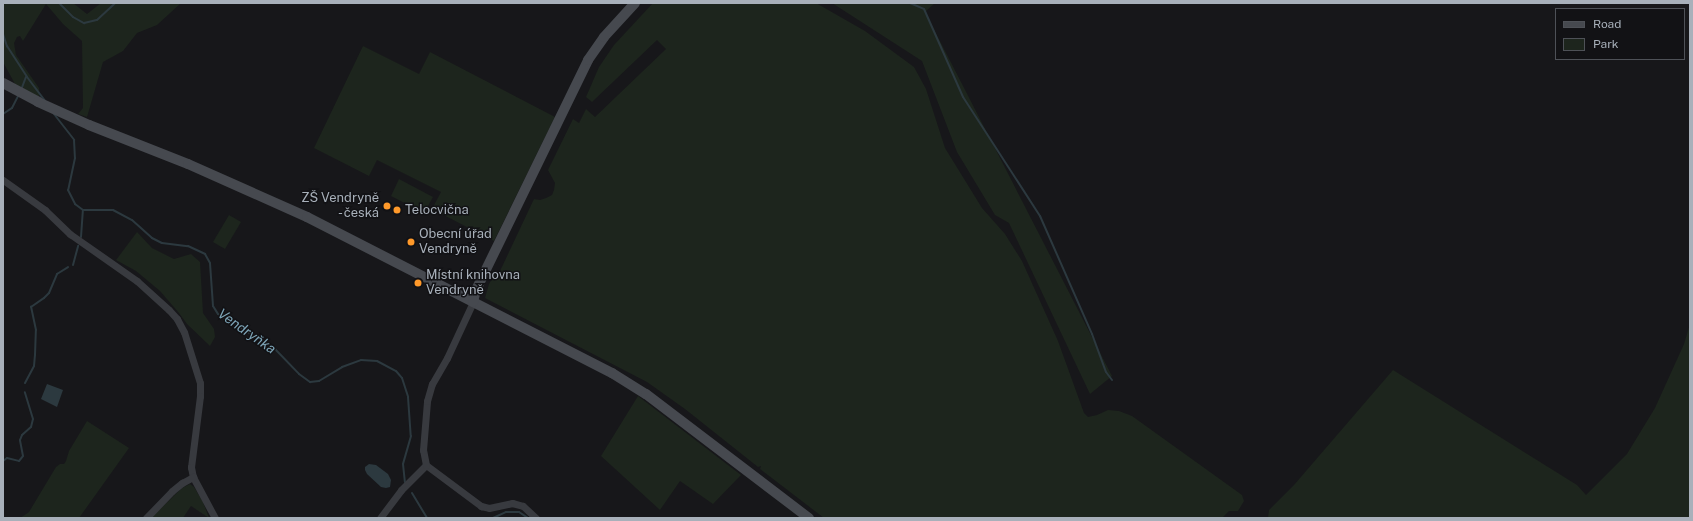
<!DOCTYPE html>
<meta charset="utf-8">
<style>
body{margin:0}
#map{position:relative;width:1693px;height:521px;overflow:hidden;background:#17171a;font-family:"Public Sans",sans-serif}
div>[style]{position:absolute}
.green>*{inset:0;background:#1d251d}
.water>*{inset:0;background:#2c393f}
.stream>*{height:2px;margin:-1px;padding:0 1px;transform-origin:1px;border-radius:1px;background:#2c393f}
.street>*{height:7px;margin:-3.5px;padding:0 3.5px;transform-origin:3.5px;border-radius:3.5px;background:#383a3f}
.secondary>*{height:10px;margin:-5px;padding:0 5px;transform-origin:5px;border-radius:5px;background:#46494f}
.dots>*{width:11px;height:11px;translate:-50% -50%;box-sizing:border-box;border:2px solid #121215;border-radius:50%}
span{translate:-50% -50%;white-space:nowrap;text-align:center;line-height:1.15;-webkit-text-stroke:3px #121215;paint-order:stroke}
.poi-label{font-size:13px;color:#a8b0ba}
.right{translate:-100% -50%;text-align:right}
.left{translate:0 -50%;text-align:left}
.water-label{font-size:14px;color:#7da4b7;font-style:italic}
.frame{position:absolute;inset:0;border:4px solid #a8b0ba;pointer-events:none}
.legend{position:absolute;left:1555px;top:8px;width:130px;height:52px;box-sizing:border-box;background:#121215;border:1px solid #4e5157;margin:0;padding:5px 7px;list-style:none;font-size:12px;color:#a8b0ba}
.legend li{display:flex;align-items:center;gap:8px;height:20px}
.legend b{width:20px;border:1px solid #4e5157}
</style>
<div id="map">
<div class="green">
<i style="clip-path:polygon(3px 3px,73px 3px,87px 14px,101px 3px,181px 3px,157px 25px,137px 33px,123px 51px,103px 62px,87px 117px,78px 114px,83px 108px,82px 41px,63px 24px,46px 4px,23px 41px,20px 36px,17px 37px,14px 43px,16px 55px,39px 88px,39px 97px,15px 84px,3px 62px)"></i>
<i style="clip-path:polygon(653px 3px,816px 3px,865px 31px,914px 67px,926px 89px,945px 148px,982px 208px,1005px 234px,1022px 261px,1058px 341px,1084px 413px,1088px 417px,1097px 415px,1108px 410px,1119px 411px,1132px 416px,1242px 495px,1244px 501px,1238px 511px,1229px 511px,1222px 518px,824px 518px,760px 469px,761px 466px,758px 467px,685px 409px,647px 382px,485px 298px,489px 284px,496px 272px,500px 271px,534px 199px,540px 200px,546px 198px,552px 195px,554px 190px,555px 183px,548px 170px,573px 119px,579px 123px,586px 109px,595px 117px,666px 49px,657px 40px,592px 102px,586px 97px,599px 67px,614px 45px)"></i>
<i style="clip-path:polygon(832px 3px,935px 3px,925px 12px,1112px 376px,1090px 394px,1009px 223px,995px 215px,957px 152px,922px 61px)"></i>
<i style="clip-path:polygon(363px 46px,419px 74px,430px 52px,555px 117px,494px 241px,432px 209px,441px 192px,377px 160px,369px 176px,314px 148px)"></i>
<i style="clip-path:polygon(399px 179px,433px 197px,424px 213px,391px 196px)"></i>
<i style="clip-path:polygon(229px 215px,241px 222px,225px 249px,213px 242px)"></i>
<i style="clip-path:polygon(137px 232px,152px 248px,174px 259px,191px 254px,200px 262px,203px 313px,214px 329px,215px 337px,210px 346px,187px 324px,179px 313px,160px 291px,136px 271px,116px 260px)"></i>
<i style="clip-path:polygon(1690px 324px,1690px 518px,1268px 518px,1269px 510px,1294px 485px,1393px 370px,1577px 485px,1586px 495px,1627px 454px,1655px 408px,1684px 344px)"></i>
<i style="clip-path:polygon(638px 396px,741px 475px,713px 504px,680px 481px,660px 510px,601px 456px)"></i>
<i style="clip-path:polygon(87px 421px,129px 448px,79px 518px,20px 518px,29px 512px,56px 467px,60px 464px,64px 464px,66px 461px,69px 451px)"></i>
<i style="clip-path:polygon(190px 484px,194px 487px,203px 502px,209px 518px,191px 506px,183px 518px,151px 518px,182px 488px)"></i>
</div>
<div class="water">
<i style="clip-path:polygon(47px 384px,63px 390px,57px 407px,41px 399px)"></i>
<i style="clip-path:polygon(369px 464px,376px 465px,388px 474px,391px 480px,390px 487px,386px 488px,381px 487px,367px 474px,365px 470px,365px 467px)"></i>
</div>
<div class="stream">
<i style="left:59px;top:3px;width:20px;rotate:45deg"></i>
<i style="left:73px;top:17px;width:13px;rotate:29deg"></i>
<i style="left:84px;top:23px;width:13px;rotate:-13deg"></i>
<i style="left:97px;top:20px;width:25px;rotate:-43deg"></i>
<i style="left:910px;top:3px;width:15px;rotate:23deg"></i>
<i style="left:924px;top:9px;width:96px;rotate:66.1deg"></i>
<i style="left:963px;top:97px;width:142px;rotate:57.1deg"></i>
<i style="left:1040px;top:216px;width:129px;rotate:66.2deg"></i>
<i style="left:1092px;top:334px;width:40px;rotate:69.8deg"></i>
<i style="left:1106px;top:372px;width:10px;rotate:53deg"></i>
<i style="left:3px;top:34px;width:13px;rotate:72deg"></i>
<i style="left:7px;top:46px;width:37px;rotate:57deg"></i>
<i style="left:27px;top:77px;width:30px;rotate:53deg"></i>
<i style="left:21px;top:90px;width:14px;rotate:-69deg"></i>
<i style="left:3px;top:114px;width:11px;rotate:-34deg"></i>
<i style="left:12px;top:108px;width:13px;rotate:-63deg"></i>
<i style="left:54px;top:114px;width:33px;rotate:52deg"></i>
<i style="left:74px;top:140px;width:18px;rotate:87deg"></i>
<i style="left:75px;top:158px;width:33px;rotate:102deg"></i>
<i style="left:68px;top:190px;width:16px;rotate:63deg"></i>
<i style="left:75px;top:204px;width:10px;rotate:37deg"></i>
<i style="left:83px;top:210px;width:30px"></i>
<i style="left:113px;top:210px;width:21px;rotate:28deg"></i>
<i style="left:132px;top:220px;width:27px;rotate:42deg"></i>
<i style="left:152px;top:238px;width:11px;rotate:27deg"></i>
<i style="left:162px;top:243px;width:26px;rotate:7deg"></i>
<i style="left:188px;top:246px;width:19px;rotate:25deg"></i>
<i style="left:205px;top:254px;width:10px;rotate:61deg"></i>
<i style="left:210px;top:263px;width:43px;rotate:86deg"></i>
<i style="left:213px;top:306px;width:9px;rotate:58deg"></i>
<i style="left:218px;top:314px;width:66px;rotate:31.3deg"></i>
<i style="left:274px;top:348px;width:36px;rotate:46deg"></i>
<i style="left:299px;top:374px;width:14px;rotate:36deg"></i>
<i style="left:310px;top:382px;width:9px;rotate:-6deg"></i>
<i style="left:319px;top:381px;width:27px;rotate:-31deg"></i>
<i style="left:342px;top:367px;width:20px;rotate:-20deg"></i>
<i style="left:361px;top:360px;width:16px;rotate:4deg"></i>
<i style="left:377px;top:361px;width:21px;rotate:28deg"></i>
<i style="left:396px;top:371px;width:9px;rotate:49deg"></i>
<i style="left:402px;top:378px;width:20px;rotate:72deg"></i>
<i style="left:408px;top:397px;width:39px;rotate:86deg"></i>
<i style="left:411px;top:436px;width:29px;rotate:106deg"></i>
<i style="left:403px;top:464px;width:18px;rotate:84deg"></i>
<i style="left:81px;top:237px;width:27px;rotate:-86deg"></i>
<i style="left:73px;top:265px;width:20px;rotate:-75deg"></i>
<i style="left:25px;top:383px;width:19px;rotate:-62deg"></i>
<i style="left:34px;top:366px;width:11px;rotate:-85deg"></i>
<i style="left:35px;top:355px;width:25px;rotate:-88deg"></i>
<i style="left:36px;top:330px;width:24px;rotate:-102deg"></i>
<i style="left:31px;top:307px;width:16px;rotate:-35deg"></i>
<i style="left:44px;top:298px;width:7px;rotate:-45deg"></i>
<i style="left:49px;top:293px;width:21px;rotate:-67deg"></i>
<i style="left:57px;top:274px;width:13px;rotate:-32deg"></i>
<i style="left:3px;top:461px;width:5px;rotate:-37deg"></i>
<i style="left:7px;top:458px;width:12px;rotate:14deg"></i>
<i style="left:19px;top:461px;width:6px;rotate:-51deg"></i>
<i style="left:23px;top:456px;width:16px;rotate:-101deg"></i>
<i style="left:20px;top:440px;width:5px;rotate:-68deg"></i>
<i style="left:22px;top:435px;width:12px;rotate:-42deg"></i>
<i style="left:31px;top:427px;width:8px;rotate:-76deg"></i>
<i style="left:33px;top:419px;width:28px;rotate:-107deg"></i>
<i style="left:412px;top:493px;width:29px;rotate:59deg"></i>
<i style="left:493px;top:518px;width:14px;rotate:-25deg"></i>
<i style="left:506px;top:512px;width:13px"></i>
<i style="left:519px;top:512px;width:11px;rotate:34deg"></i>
</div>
<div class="street">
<i style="left:3px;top:180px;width:52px;rotate:35.5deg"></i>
<i style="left:45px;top:210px;width:35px;rotate:44deg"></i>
<i style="left:70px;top:234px;width:82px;rotate:35deg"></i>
<i style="left:137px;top:281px;width:43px;rotate:42.2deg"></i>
<i style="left:169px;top:310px;width:12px;rotate:48deg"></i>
<i style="left:177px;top:319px;width:15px;rotate:62deg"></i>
<i style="left:184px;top:332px;width:53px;rotate:72.6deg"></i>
<i style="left:200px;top:383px;width:13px;rotate:90deg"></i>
<i style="left:200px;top:396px;width:72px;rotate:97.2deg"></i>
<i style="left:191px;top:467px;width:10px;rotate:79deg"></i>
<i style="left:193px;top:477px;width:47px;rotate:61.8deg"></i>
<i style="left:426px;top:465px;width:69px;rotate:36.7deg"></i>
<i style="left:481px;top:506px;width:8px;rotate:14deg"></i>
<i style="left:489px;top:508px;width:24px;rotate:-12deg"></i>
<i style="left:512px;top:503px;width:11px;rotate:15deg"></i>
<i style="left:523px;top:506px;width:18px;rotate:43deg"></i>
<i style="left:146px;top:518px;width:37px;rotate:-46deg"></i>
<i style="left:172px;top:491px;width:13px;rotate:-39deg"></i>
<i style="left:182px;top:483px;width:13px;rotate:-29deg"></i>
<i style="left:380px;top:518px;width:35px;rotate:-53deg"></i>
<i style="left:401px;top:490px;width:35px;rotate:-45deg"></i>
<i style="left:426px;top:465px;width:15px;rotate:-101deg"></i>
<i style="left:423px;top:450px;width:49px;rotate:-85.3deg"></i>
<i style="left:427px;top:401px;width:18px;rotate:-74deg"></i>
<i style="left:432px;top:384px;width:30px;rotate:-60deg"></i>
<i style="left:447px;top:358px;width:62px;rotate:-65.1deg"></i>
</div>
<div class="secondary">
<i style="left:3px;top:83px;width:40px;rotate:28deg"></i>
<i style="left:38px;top:102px;width:56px;rotate:24.3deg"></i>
<i style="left:89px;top:125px;width:106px;rotate:21.5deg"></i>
<i style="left:188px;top:164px;width:130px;rotate:24deg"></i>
<i style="left:307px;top:217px;width:343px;rotate:27.1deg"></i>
<i style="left:612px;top:373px;width:40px;rotate:32deg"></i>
<i style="left:646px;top:394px;width:205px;rotate:37.3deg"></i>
<i style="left:473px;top:302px;width:12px;rotate:-76deg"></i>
<i style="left:476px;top:290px;width:256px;rotate:-64deg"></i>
<i style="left:588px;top:60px;width:28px;rotate:-55deg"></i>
<i style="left:604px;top:37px;width:46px;rotate:-47.6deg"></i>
</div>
<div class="dots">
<i style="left:387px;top:206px;background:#ff992a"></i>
<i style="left:397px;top:210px;background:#ff992a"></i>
<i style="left:411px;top:242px;background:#ff992a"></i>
<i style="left:418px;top:283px;background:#ff992a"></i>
</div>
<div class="poi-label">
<span class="right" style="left:379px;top:206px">ZŠ Vendryně<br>- česká</span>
<span class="left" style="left:405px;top:210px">Telocvična</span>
<span class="left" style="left:419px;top:242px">Obecní úřad<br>Vendryně</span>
<span class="left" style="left:426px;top:283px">Místní knihovna<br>Vendryně</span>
</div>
<div class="water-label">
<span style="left:247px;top:331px;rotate:35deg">Vendryňka</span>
</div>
<div class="frame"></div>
<ul class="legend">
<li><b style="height:5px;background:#46494f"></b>Road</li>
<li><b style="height:11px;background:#1d251d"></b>Park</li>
</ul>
</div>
